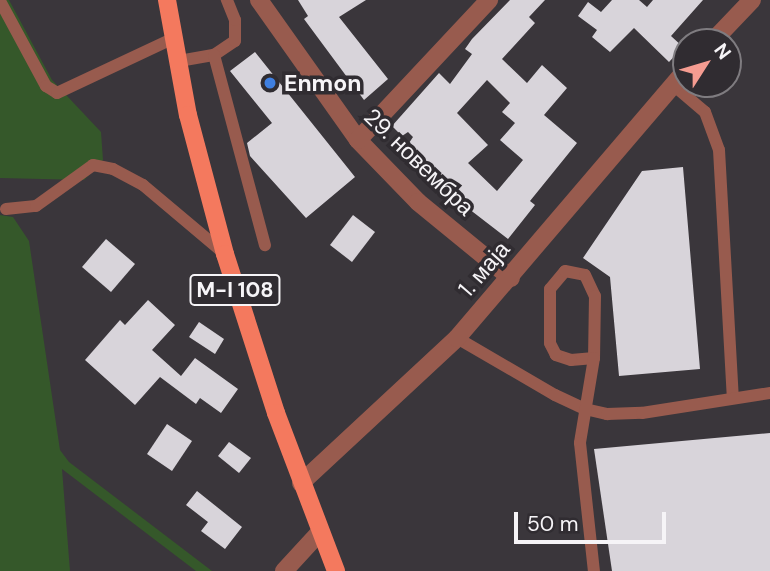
<!DOCTYPE html>
<meta charset="utf-8">
<style>
body{margin:0}
#map{position:relative;width:770px;height:571px;overflow:hidden;background:#3a363b;font-family:"DM Sans",sans-serif}
div>[style]{position:absolute}
.green>*{inset:0;background:#35582a}
.building>*{inset:0;background:#d8d4da}
.lane>*{height:12px;margin:-6px;padding:0 6px;transform-origin:6px;border-radius:6px;background:#985b4e}
.street>*{height:18px;margin:-9px;padding:0 9px;transform-origin:9px;border-radius:9px;background:#985b4e}
.primary>*{height:18px;margin:-9px;padding:0 9px;transform-origin:9px;border-radius:9px;background:#f4795e}
.dots>*{width:19px;height:19px;translate:-50% -50%;box-sizing:border-box;border:4px solid #302c31;border-radius:50%}
span{translate:-50% -50%;white-space:nowrap;text-align:center;line-height:1.15;-webkit-text-stroke:7px #302c31;paint-order:stroke}
.shield-label span{padding:2px 5px;background:#302c31;border:2px solid;border-radius:5px;-webkit-text-stroke-width:0}
.shield-label{font-size:21px;color:#f6f4f7;font-weight:700}
.poi-label{font-size:23px;color:#f6f4f7;font-weight:700}
.left{translate:0 -50%;text-align:left}
.street-label{font-size:23px;color:#f6f4f7}
.north{position:absolute;left:672px;top:28px;width:70px;height:70px;box-sizing:border-box;background:#302c31;border:2px solid #7f7c80;border-radius:50%;rotate:53deg;font-size:19px;font-weight:700;line-height:28px;text-align:center;color:#f6f4f7}
.north::after{content:'';display:block;margin:auto;width:24px;height:32px;background:#f59c91;clip-path:polygon(50% 0,100% 100%,50% 72%,0 100%)}
.scale{position:absolute;left:514px;top:512px;width:152px;height:32px;box-sizing:border-box;border:4px solid #f6f4f7;border-top:0;padding-left:9px;font-size:21px;line-height:24px;white-space:nowrap;color:#f6f4f7;-webkit-text-stroke:5px #302c31;paint-order:stroke}
</style>
<div id="map">
<div class="green">
<i style="clip-path:polygon(0 0,9px 0,52px 80px,101px 132px,103px 160px,84px 180px,0 178px)"></i>
<i style="clip-path:polygon(0 215px,13px 217px,29px 241px,60px 450px,69px 462px,212px 571px,196px 571px,62px 469px,70px 571px,0 571px)"></i>
</div>
<div class="building">
<i style="clip-path:polygon(298px 0,366px 0,339px 17px,388px 79px,364px 100px,304px 19px,308px 16px)"></i>
<i style="clip-path:polygon(evenodd,510px 0,545px 0,529px 17px,535px 23px,502px 59px,527px 83px,542px 65px,567px 88px,544px 115px,577px 143px,530px 201px,535px 205px,508px 239px,447px 192px,416px 158px,420px 154px,409px 143px,413px 137px,408px 132px,402px 136px,392px 126px,439px 73px,450px 84px,472px 54px,465px 49px,472px 39px,510px 0,487px 80px,510px 103px,502px 112px,515px 123px,500px 140px,523px 160px,497px 191px,468px 163px,488px 145px,457px 113px,487px 80px)"></i>
<i style="clip-path:polygon(612px 0,639px 0,647px 7px,653px 0,703px 0,671px 36px,683px 47px,669px 62px,634px 28px,610px 52px,592px 37px,597px 30px,578px 16px,588px 2px,601px 12px)"></i>
<i style="clip-path:polygon(255px 52px,355px 177px,306px 218px,250px 156px,247px 143px,272px 123px,230px 71px)"></i>
<i style="clip-path:polygon(683px 167px,700px 369px,619px 376px,610px 277px,583px 258px,642px 171px)"></i>
<i style="clip-path:polygon(353px 215px,375px 232px,352px 262px,330px 245px)"></i>
<i style="clip-path:polygon(106px 239px,135px 264px,111px 292px,82px 267px)"></i>
<i style="clip-path:polygon(148px 300px,175px 325px,152px 350px,181px 376px,195px 358px,238px 389px,221px 413px,200px 398px,196px 404px,160px 377px,135px 405px,85px 360px,120px 320px,125px 325px)"></i>
<i style="clip-path:polygon(199px 322px,224px 339px,215px 354px,189px 337px)"></i>
<i style="clip-path:polygon(167px 424px,192px 441px,172px 471px,147px 454px)"></i>
<i style="clip-path:polygon(770px 433px,770px 571px,612px 571px,594px 449px)"></i>
<i style="clip-path:polygon(229px 442px,251px 458px,239px 473px,218px 456px)"></i>
<i style="clip-path:polygon(197px 491px,242px 527px,225px 549px,201px 531px,208px 522px,186px 505px)"></i>
</div>
<div class="lane">
<i style="left:0;top:1px;width:97px;rotate:61.6deg"></i>
<i style="left:46px;top:86px;width:13px;rotate:32deg"></i>
<i style="left:57px;top:93px;width:129px;rotate:-25.2deg"></i>
<i style="left:214px;top:55px;width:25px;rotate:-34deg"></i>
<i style="left:235px;top:41px;width:21px;rotate:-90deg"></i>
<i style="left:235px;top:20px;width:22px;rotate:-112deg"></i>
<i style="left:179px;top:61px;width:36px;rotate:-10deg"></i>
<i style="left:214px;top:55px;width:197px;rotate:75deg"></i>
<i style="left:672px;top:84px;width:43px;rotate:40.3deg"></i>
<i style="left:705px;top:112px;width:40px;rotate:69.8deg"></i>
<i style="left:719px;top:150px;width:248px;rotate:86.8deg"></i>
<i style="left:6px;top:209px;width:30px;rotate:-6deg"></i>
<i style="left:36px;top:206px;width:70px;rotate:-35.7deg"></i>
<i style="left:93px;top:165px;width:20px;rotate:11deg"></i>
<i style="left:113px;top:169px;width:34px;rotate:28deg"></i>
<i style="left:143px;top:185px;width:107px;rotate:40.1deg"></i>
<i style="left:457px;top:338px;width:113px;rotate:30.2deg"></i>
<i style="left:555px;top:395px;width:33px;rotate:25deg"></i>
<i style="left:585px;top:409px;width:23px;rotate:13deg"></i>
<i style="left:607px;top:414px;width:35px;rotate:-2deg"></i>
<i style="left:642px;top:413px;width:130px;rotate:-8.9deg"></i>
<i style="left:594px;top:358px;width:23px;rotate:175deg"></i>
<i style="left:571px;top:360px;width:16px;rotate:-162deg"></i>
<i style="left:556px;top:355px;width:13px;rotate:-117deg"></i>
<i style="left:550px;top:343px;width:54px;rotate:-90deg"></i>
<i style="left:550px;top:289px;width:23px;rotate:-50deg"></i>
<i style="left:565px;top:271px;width:20px;rotate:11deg"></i>
<i style="left:585px;top:275px;width:23px;rotate:65deg"></i>
<i style="left:595px;top:296px;width:62px;rotate:90.9deg"></i>
<i style="left:594px;top:358px;width:86px;rotate:99.4deg"></i>
<i style="left:580px;top:443px;width:129px;rotate:83.8deg"></i>
</div>
<div class="street">
<i style="left:259px;top:0;width:171px;rotate:54.7deg"></i>
<i style="left:358px;top:140px;width:86px;rotate:45.9deg"></i>
<i style="left:418px;top:202px;width:120px;rotate:39.3deg"></i>
<i style="left:712px;top:42px;width:58px;rotate:-46.4deg"></i>
<i style="left:358px;top:140px;width:192px;rotate:-46.9deg"></i>
<i style="left:301px;top:483px;width:213px;rotate:-42.9deg"></i>
<i style="left:457px;top:338px;width:353px;rotate:-49.5deg"></i>
<i style="left:284px;top:571px;width:52px;rotate:-47.4deg"></i>
</div>
<div class="primary">
<i style="left:167px;top:0;width:117px;rotate:79.7deg"></i>
<i style="left:188px;top:115px;width:144px;rotate:75.1deg"></i>
<i style="left:225px;top:254px;width:167px;rotate:72.2deg"></i>
<i style="left:276px;top:413px;width:169px;rotate:69.2deg"></i>
</div>
<div class="dots">
<i style="left:270px;top:83px;background:#3f7fe0"></i>
</div>
<div class="shield-label">
<span style="left:235px;top:290px">M-I 108</span>
</div>
<div class="poi-label">
<span class="left" style="left:284px;top:83px">Enmon</span>
</div>
<div class="street-label">
<span style="left:419px;top:162px;rotate:44deg">29. новембра</span>
<span style="left:484px;top:269px;rotate:-49deg">1. маја</span>
</div>
<div class="north">N</div>
<div class="scale">50 m</div>
</div>
